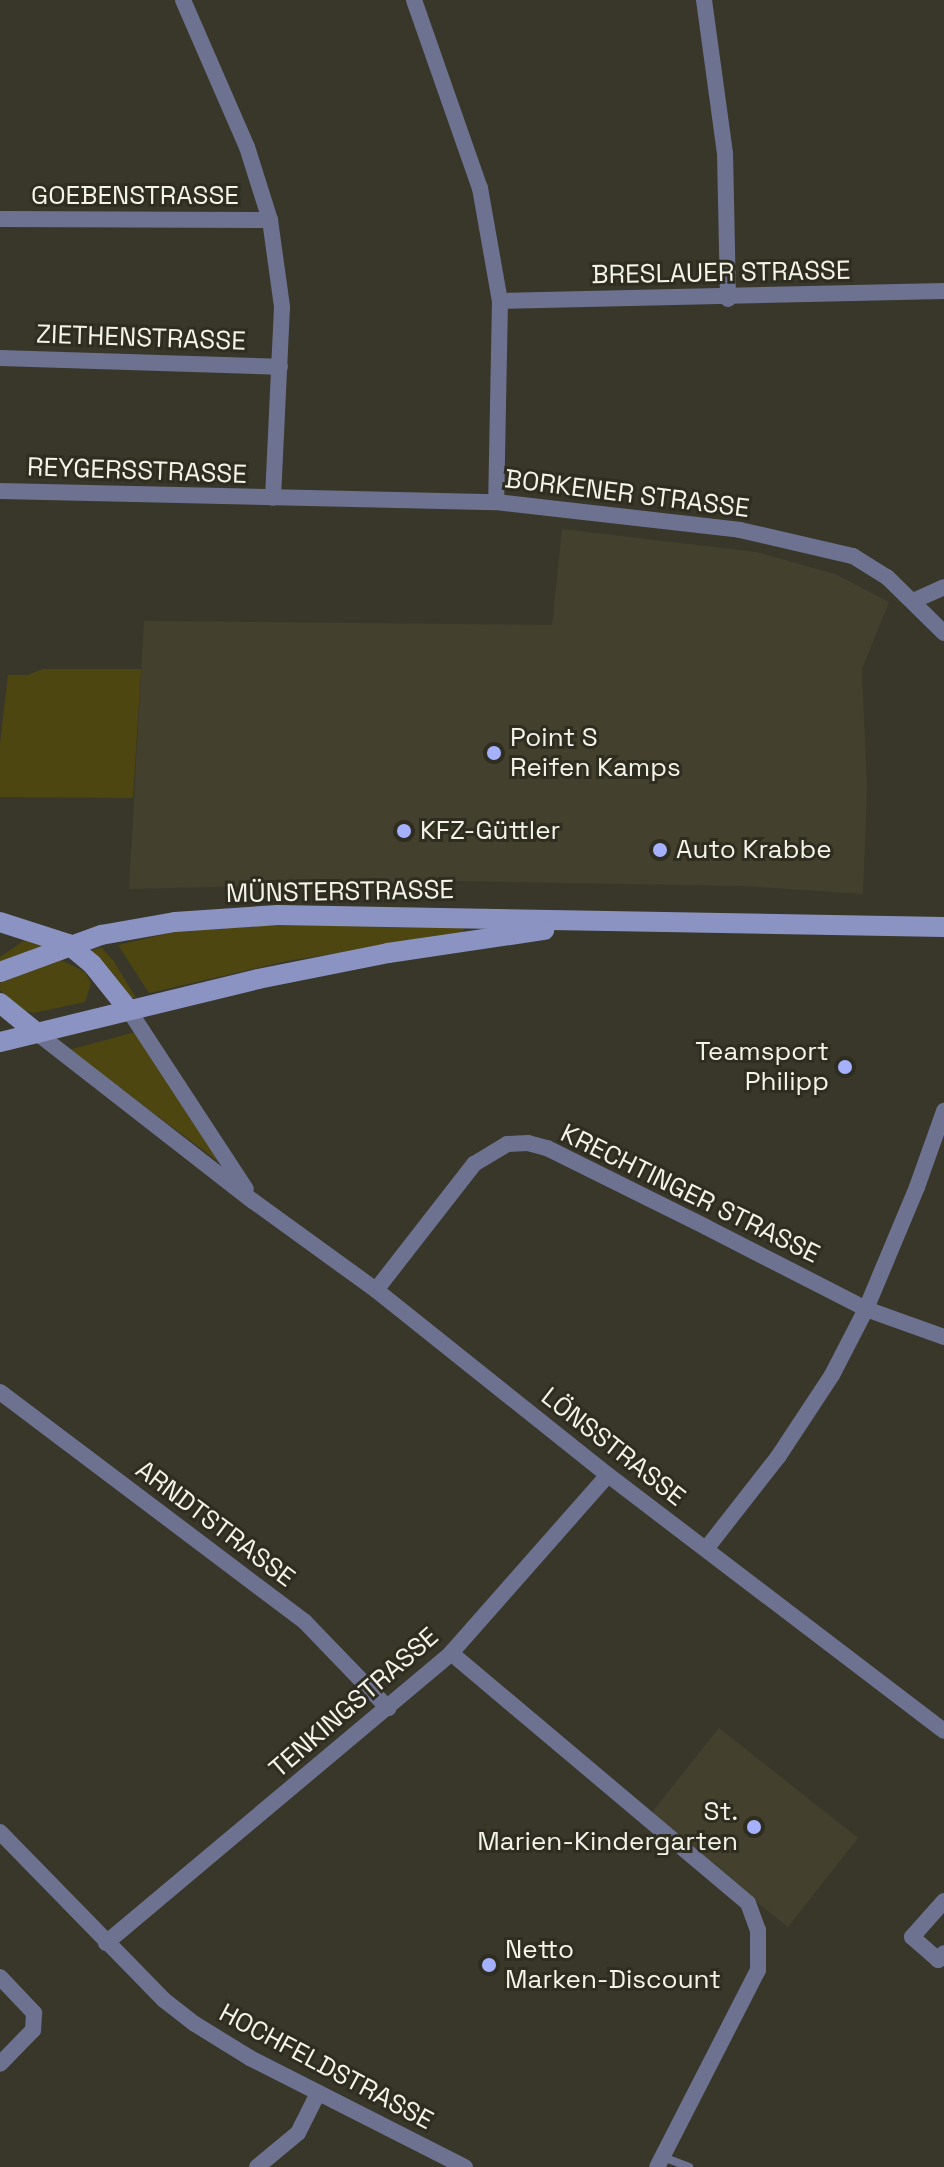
<!DOCTYPE html>
<meta charset="utf-8">
<style>
body{margin:0}
#map{position:relative;width:944px;height:2167px;overflow:hidden;background:#39372a;font-family:"Space Grotesk",sans-serif}
div>[style]{position:absolute}
.built>*{inset:0;background:#43402d}
.green>*{inset:0;background:#4e4610}
.service>*{height:8px;margin:-4px;padding:0 4px;transform-origin:4px;border-radius:4px;background:#6d7290}
.minor>*{height:16px;margin:-8px;padding:0 8px;transform-origin:8px;border-radius:8px;background:#6d7290}
.secondary>*{height:20px;margin:-10px;padding:0 10px;transform-origin:10px;border-radius:10px;background:#8b93c2}
.dots>*{width:22px;height:22px;translate:-50% -50%;box-sizing:border-box;border:4px solid #2f2d20;border-radius:50%}
span{translate:-50% -50%;white-space:nowrap;text-align:center;line-height:1.15;-webkit-text-stroke:6px #2f2d20;paint-order:stroke}
.street-label{font-size:26px;color:#f4f3ea}
.poi-label{font-size:26px;color:#f4f3ea}
.left{translate:0 -50%;text-align:left}
.right{translate:-100% -50%;text-align:right}
</style>
<div id="map">
<div class="built">
<i style="clip-path:polygon(562px 529px,756px 552px,835px 574px,889px 602px,862px 669px,867px 788px,863px 894px,742px 886px,456px 881px,129px 889px,144px 621px,552px 625px)"></i>
<i style="clip-path:polygon(719px 1728px,858px 1838px,788px 1927px,649px 1816px)"></i>
</div>
<div class="green">
<i style="clip-path:polygon(43px 669px,141px 669px,133px 798px,0 797px,0 744px,8px 675px,28px 675px)"></i>
<i style="clip-path:polygon(282px 924px,464px 927px,463px 933px,287px 961px,149px 993px,118px 945px,179px 931px)"></i>
<i style="clip-path:polygon(28px 938px,46px 945px,0 965px,0 957px)"></i>
<i style="clip-path:polygon(101px 947px,113px 960px,136px 998px,131px 997px,91px 951px)"></i>
<i style="clip-path:polygon(59px 959px,85px 972px,91px 983px,85px 1002px,33px 1013px,20px 1009px,0 990px,0 983px)"></i>
<i style="clip-path:polygon(135px 1032px,219px 1157px,219px 1162px,69px 1050px)"></i>
</div>
<div class="service">
<i style="left:663px;top:2157px;width:28px;rotate:21deg"></i>
</div>
<div class="minor">
<i style="left:183px;top:0;width:160px;rotate:66.5deg"></i>
<i style="left:247px;top:147px;width:77px;rotate:72.5deg"></i>
<i style="left:270px;top:220px;width:88px;rotate:82.1deg"></i>
<i style="left:282px;top:307px;width:191px;rotate:92.7deg"></i>
<i style="left:414px;top:0;width:199px;rotate:70.7deg"></i>
<i style="left:480px;top:188px;width:115px;rotate:80deg"></i>
<i style="left:500px;top:301px;width:201px;rotate:91.1deg"></i>
<i style="left:704px;top:0;width:154px;rotate:82.2deg"></i>
<i style="left:725px;top:153px;width:146px;rotate:88.8deg"></i>
<i style="left:0;top:219px;width:270px;rotate:0.2deg"></i>
<i style="left:500px;top:301px;width:444px;rotate:-1.3deg"></i>
<i style="left:0;top:358px;width:280px;rotate:1.8deg"></i>
<i style="left:0;top:491px;width:496px;rotate:1.3deg"></i>
<i style="left:496px;top:502px;width:246px;rotate:6.5deg"></i>
<i style="left:740px;top:530px;width:116px;rotate:13deg"></i>
<i style="left:853px;top:556px;width:40px;rotate:32deg"></i>
<i style="left:887px;top:577px;width:80px;rotate:44.5deg"></i>
<i style="left:913px;top:601px;width:34px;rotate:-24deg"></i>
<i style="left:128px;top:1009px;width:215px;rotate:56.8deg"></i>
<i style="left:37px;top:1033px;width:274px;rotate:37.9deg"></i>
<i style="left:253px;top:1201px;width:152px;rotate:35.9deg"></i>
<i style="left:376px;top:1290px;width:297px;rotate:38.6deg"></i>
<i style="left:608px;top:1475px;width:422px;rotate:37.3deg"></i>
<i style="left:376px;top:1290px;width:160px;rotate:-52.1deg"></i>
<i style="left:474px;top:1164px;width:39px;rotate:-31deg"></i>
<i style="left:507px;top:1144px;width:21px;rotate:-3deg"></i>
<i style="left:528px;top:1143px;width:20px;rotate:15deg"></i>
<i style="left:547px;top:1148px;width:178px;rotate:26.4deg"></i>
<i style="left:706px;top:1227px;width:180px;rotate:27.1deg"></i>
<i style="left:866px;top:1309px;width:83px;rotate:19.7deg"></i>
<i style="left:0;top:1392px;width:382px;rotate:37deg"></i>
<i style="left:305px;top:1622px;width:120px;rotate:46deg"></i>
<i style="left:706px;top:1549px;width:117px;rotate:-52deg"></i>
<i style="left:778px;top:1457px;width:98px;rotate:-56.6deg"></i>
<i style="left:832px;top:1375px;width:74px;rotate:-62.7deg"></i>
<i style="left:866px;top:1309px;width:132px;rotate:-67.3deg"></i>
<i style="left:917px;top:1187px;width:81px;rotate:-70.4deg"></i>
<i style="left:451px;top:1653px;width:388px;rotate:40.1deg"></i>
<i style="left:748px;top:1903px;width:29px;rotate:70deg"></i>
<i style="left:758px;top:1930px;width:40px;rotate:90deg"></i>
<i style="left:758px;top:1970px;width:221px;rotate:117.1deg"></i>
<i style="left:0;top:1832px;width:235px;rotate:45.7deg"></i>
<i style="left:164px;top:2000px;width:39px;rotate:38deg"></i>
<i style="left:195px;top:2024px;width:65px;rotate:31.7deg"></i>
<i style="left:250px;top:2058px;width:241px;rotate:26.9deg"></i>
<i style="left:944px;top:1901px;width:48px;rotate:131.6deg"></i>
<i style="left:912px;top:1937px;width:35px;rotate:41deg"></i>
<i style="left:938px;top:1960px;width:9px;rotate:-49deg"></i>
<i style="left:106px;top:1943px;width:451px;rotate:-40deg"></i>
<i style="left:451px;top:1653px;width:237px;rotate:-48.6deg"></i>
<i style="left:0;top:1977px;width:50px;rotate:46.6deg"></i>
<i style="left:34px;top:2013px;width:17px;rotate:93deg"></i>
<i style="left:33px;top:2030px;width:47px;rotate:134.1deg"></i>
<i style="left:257px;top:2167px;width:53px;rotate:-39.7deg"></i>
<i style="left:298px;top:2133px;width:45px;rotate:-63.4deg"></i>
</div>
<div class="secondary">
<i style="left:0;top:922px;width:71px;rotate:17.9deg"></i>
<i style="left:68px;top:944px;width:31px;rotate:40deg"></i>
<i style="left:92px;top:964px;width:58px;rotate:51.3deg"></i>
<i style="left:0;top:972px;width:108px;rotate:-20.1deg"></i>
<i style="left:101px;top:935px;width:75px;rotate:-10deg"></i>
<i style="left:175px;top:922px;width:103px;rotate:-3.9deg"></i>
<i style="left:278px;top:915px;width:666px;rotate:1.03deg"></i>
<i style="left:0;top:1003px;width:48px;rotate:39deg"></i>
<i style="left:0;top:1042px;width:266px;rotate:-13.7deg"></i>
<i style="left:258px;top:979px;width:133px;rotate:-11.3deg"></i>
<i style="left:388px;top:953px;width:158px;rotate:-8.4deg"></i>
</div>
<div class="dots">
<i style="left:494px;top:753px;background:#a6b1fc"></i>
<i style="left:404px;top:831px;background:#a6b1fc"></i>
<i style="left:660px;top:850px;background:#a6b1fc"></i>
<i style="left:845px;top:1067px;background:#a6b1fc"></i>
<i style="left:754px;top:1827px;background:#a6b1fc"></i>
<i style="left:489px;top:1965px;background:#a6b1fc"></i>
</div>
<div class="street-label">
<span style="left:135px;top:196px">GOEBENSTRASSE</span>
<span style="left:721px;top:273px;rotate:-1deg">BRESLAUER STRASSE</span>
<span style="left:141px;top:338px;rotate:2deg">ZIETHENSTRASSE</span>
<span style="left:137px;top:471px;rotate:2deg">REYGERSSTRASSE</span>
<span style="left:627px;top:494px;rotate:7deg">BORKENER STRASSE</span>
<span style="left:340px;top:892px;rotate:-1deg">MÜNSTERSTRASSE</span>
<span style="left:690px;top:1194px;rotate:26deg">KRECHTINGER STRASSE</span>
<span style="left:613px;top:1447px;rotate:38deg">LÖNSSTRASSE</span>
<span style="left:215px;top:1524px;rotate:37deg">ARNDTSTRASSE</span>
<span style="left:354px;top:1703px;rotate:-41deg">TENKINGSTRASSE</span>
<span style="left:326px;top:2067px;rotate:28deg">HOCHFELDSTRASSE</span>
</div>
<div class="poi-label">
<span class="left" style="left:510px;top:753px">Point S<br>Reifen Kamps</span>
<span class="left" style="left:420px;top:831px">KFZ-Güttler</span>
<span class="left" style="left:676px;top:850px">Auto Krabbe</span>
<span class="right" style="left:829px;top:1067px">Teamsport<br>Philipp</span>
<span class="right" style="left:738px;top:1827px">St.<br>Marien-Kindergarten</span>
<span class="left" style="left:505px;top:1965px">Netto<br>Marken-Discount</span>
</div>
</div>
